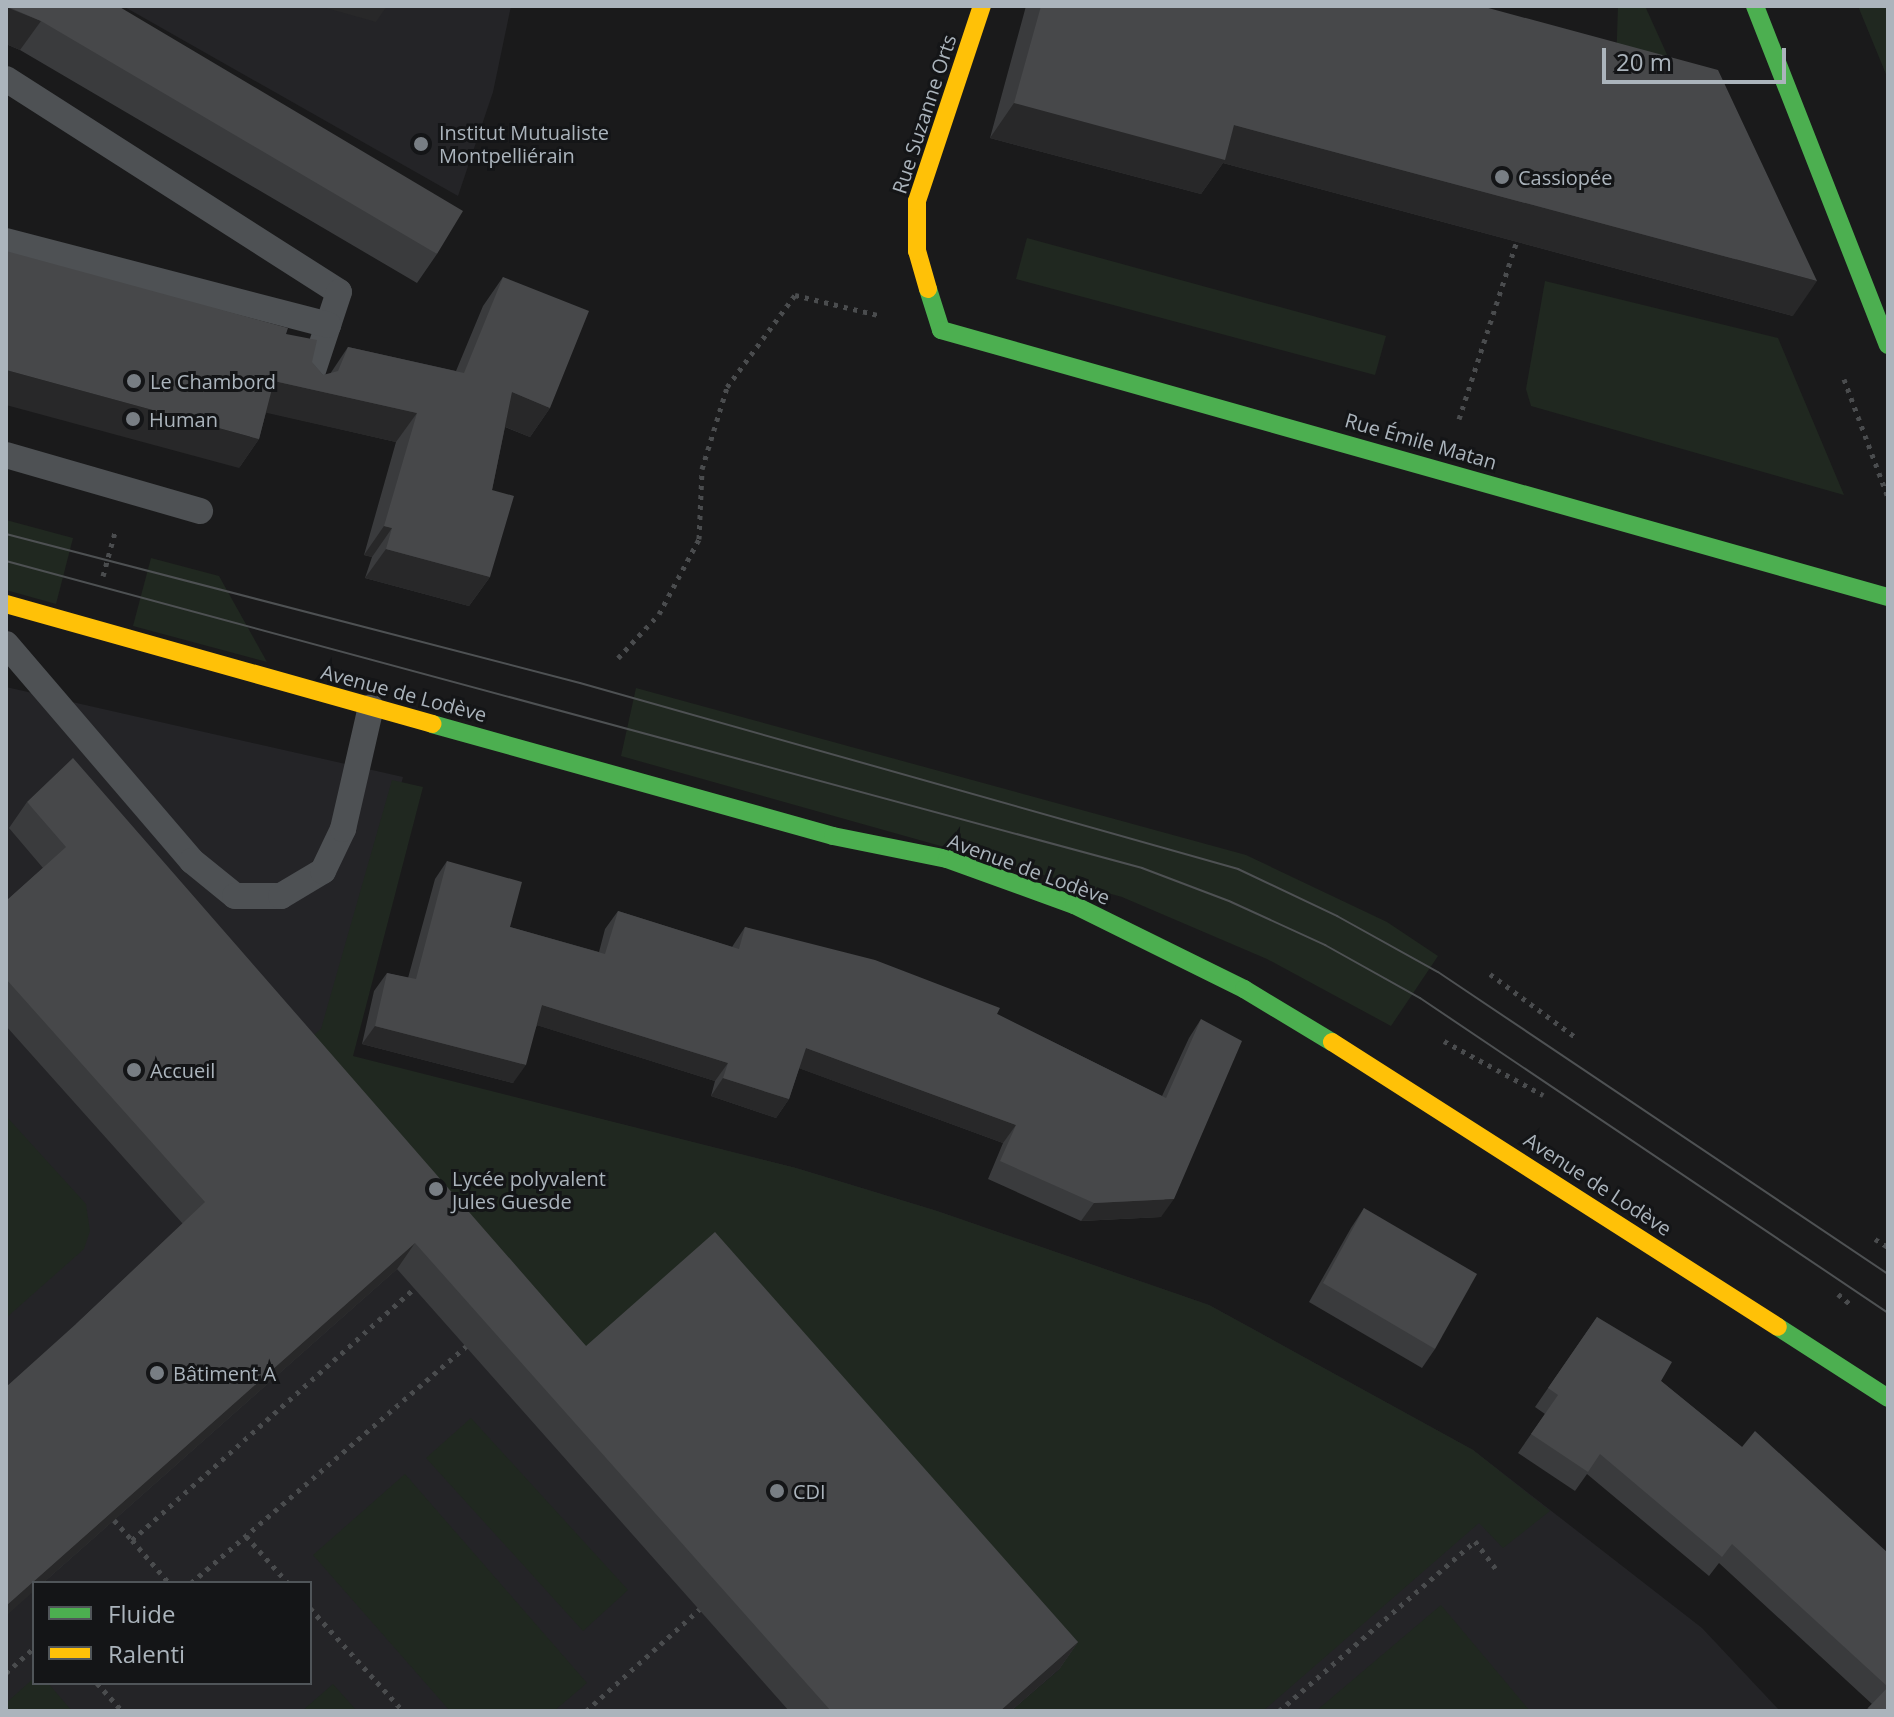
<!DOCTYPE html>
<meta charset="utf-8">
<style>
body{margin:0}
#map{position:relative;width:1894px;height:1717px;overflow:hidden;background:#1a1a1b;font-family:"Open Sans",sans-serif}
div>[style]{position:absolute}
.built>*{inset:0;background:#242427}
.green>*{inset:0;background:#202820}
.path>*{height:5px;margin-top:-2.5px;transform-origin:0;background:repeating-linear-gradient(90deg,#4a4c4e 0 4px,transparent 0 10px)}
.lane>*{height:26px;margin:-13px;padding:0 13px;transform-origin:13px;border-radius:13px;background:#4e5154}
.fast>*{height:18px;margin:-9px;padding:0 9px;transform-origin:9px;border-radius:9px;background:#4caf50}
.slow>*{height:18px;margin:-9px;padding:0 9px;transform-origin:9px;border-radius:9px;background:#ffc107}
.tram>*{height:2px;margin:-1px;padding:0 1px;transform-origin:1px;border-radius:1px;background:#4e5153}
.wall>*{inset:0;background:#3a3b3d}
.shaded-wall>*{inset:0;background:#282829}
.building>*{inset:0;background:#47484a}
.dots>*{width:22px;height:22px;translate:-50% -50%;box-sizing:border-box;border:4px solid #141517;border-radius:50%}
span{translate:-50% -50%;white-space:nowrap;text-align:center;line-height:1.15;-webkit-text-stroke:6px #141517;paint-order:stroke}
.street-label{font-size:20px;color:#abb4bc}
.poi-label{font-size:20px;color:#abb4bc}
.left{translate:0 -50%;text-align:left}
.frame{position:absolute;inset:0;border:8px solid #abb4bc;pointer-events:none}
.legend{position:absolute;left:32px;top:1581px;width:280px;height:104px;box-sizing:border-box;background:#141517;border:2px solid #505559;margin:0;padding:10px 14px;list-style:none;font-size:24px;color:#abb4bc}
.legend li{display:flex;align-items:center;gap:16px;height:40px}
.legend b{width:40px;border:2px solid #505559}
.scale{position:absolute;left:1602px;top:48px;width:184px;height:36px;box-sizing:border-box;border:4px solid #abb4bc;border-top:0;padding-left:10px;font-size:24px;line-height:28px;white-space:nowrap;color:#abb4bc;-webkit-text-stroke:6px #141517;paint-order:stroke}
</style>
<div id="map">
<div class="built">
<i style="clip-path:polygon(123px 6px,511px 6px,493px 92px,458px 196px)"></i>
<i style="clip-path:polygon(evenodd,6px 687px,403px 777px,333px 1052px,796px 1168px,937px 1211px,1209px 1305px,1473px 1450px,1702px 1628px,1780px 1711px,6px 1711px,6px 687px,34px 1583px,310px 1583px,310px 1683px,34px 1683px,34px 1583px)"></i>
</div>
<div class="green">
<i style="clip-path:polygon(1618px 6px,1645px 6px,1678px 79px,1616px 66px)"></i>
<i style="clip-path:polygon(1858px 6px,1888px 6px,1888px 79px)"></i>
<i style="clip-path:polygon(1027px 238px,1386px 336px,1375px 375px,1016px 279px)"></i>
<i style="clip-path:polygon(1545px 281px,1778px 338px,1844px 495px,1531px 406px,1526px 389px)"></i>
<i style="clip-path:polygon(6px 520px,73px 538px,56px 604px,6px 590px)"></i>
<i style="clip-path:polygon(151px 558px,219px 576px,267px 662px,133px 626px)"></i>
<i style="clip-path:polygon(636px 688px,1246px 855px,1387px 922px,1438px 956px,1391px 1026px,1267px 959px,1122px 897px,621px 756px)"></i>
<i style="clip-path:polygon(392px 780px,423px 787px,353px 1056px,796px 1168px,937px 1211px,1209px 1305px,1473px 1450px,1550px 1511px,1503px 1548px,1479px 1523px,1263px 1711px,1011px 1711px,1060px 1669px,697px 1258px,568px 1372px,292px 1053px,321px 1029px)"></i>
<i style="clip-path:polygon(6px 1116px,86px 1204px,90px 1231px,84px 1249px,6px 1318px)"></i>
<i style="clip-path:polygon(471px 1418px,628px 1590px,583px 1631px,426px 1458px)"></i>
<i style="clip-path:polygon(405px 1474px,587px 1683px,554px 1711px,450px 1711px,313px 1555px)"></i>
<i style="clip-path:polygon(1441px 1605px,1530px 1711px,1316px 1711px)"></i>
<i style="clip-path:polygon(34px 1678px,34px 1683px,48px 1683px,72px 1711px,6px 1711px,6px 1703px)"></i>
<i style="clip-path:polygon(333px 1684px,357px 1711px,302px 1711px)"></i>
</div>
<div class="path">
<i style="left:1844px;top:379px;width:126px;rotate:69.6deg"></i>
<i style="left:1459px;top:419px;width:187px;rotate:-72deg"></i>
<i style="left:103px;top:576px;width:46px;rotate:-74.7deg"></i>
<i style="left:618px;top:658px;width:60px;rotate:-47deg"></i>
<i style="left:659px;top:614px;width:85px;rotate:-61.9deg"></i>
<i style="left:699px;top:539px;width:70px;rotate:-87.5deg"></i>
<i style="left:702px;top:469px;width:86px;rotate:-73deg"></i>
<i style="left:727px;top:387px;width:114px;rotate:-53.5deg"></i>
<i style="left:795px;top:295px;width:89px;rotate:13.6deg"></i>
<i style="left:1490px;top:974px;width:109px;rotate:36.5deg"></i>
<i style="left:1444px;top:1041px;width:113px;rotate:28.6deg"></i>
<i style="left:1875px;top:1239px;width:15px;rotate:32deg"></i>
<i style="left:1838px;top:1294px;width:17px;rotate:40deg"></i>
<i style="left:114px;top:1520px;width:27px;rotate:48deg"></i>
<i style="left:132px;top:1540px;width:383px;rotate:-41.7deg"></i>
<i style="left:246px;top:1536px;width:63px;rotate:48.2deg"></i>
<i style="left:132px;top:1540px;width:57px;rotate:49.3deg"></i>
<i style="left:191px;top:1583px;width:367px;rotate:-40.7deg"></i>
<i style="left:310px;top:1608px;width:139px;rotate:47.9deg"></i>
<i style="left:6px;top:1673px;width:38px;rotate:-42deg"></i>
<i style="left:97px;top:1683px;width:38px;rotate:48deg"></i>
<i style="left:586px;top:1711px;width:159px;rotate:-41.9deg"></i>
<i style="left:1279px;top:1711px;width:259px;rotate:-40.9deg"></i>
<i style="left:1475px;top:1541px;width:34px;rotate:53deg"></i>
</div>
<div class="lane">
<i style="left:6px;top:79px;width:395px;rotate:32.6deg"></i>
<i style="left:339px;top:292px;width:102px;rotate:108.3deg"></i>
<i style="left:6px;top:241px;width:333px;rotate:14.6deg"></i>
<i style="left:6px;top:455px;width:202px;rotate:16.1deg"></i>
<i style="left:6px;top:644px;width:286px;rotate:49.4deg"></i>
<i style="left:192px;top:861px;width:55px;rotate:39.1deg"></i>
<i style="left:235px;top:896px;width:46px"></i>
<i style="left:281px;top:896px;width:49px;rotate:-30.8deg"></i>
<i style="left:323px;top:871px;width:47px;rotate:-64.5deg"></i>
<i style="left:343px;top:829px;width:125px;rotate:-77.1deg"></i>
</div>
<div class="fast">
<i style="left:1755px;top:6px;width:364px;rotate:68.6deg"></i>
<i style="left:928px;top:289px;width:43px;rotate:72.4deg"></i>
<i style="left:941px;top:330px;width:984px;rotate:15.75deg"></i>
<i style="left:432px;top:724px;width:416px;rotate:15.6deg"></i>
<i style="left:833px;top:836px;width:116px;rotate:11.4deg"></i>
<i style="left:947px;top:859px;width:135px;rotate:19.9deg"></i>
<i style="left:1074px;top:905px;width:190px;rotate:26.3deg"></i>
<i style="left:1244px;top:989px;width:103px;rotate:31.1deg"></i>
<i style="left:1778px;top:1327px;width:131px;rotate:32.8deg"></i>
</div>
<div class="slow">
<i style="left:928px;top:289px;width:40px;rotate:-106deg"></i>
<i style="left:917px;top:251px;width:50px;rotate:-90deg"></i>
<i style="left:917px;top:201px;width:206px;rotate:-71.6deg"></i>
<i style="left:6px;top:604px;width:443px;rotate:15.7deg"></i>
<i style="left:1332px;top:1042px;width:529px;rotate:32.58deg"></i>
</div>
<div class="tram">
<i style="left:6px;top:534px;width:593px;rotate:14.55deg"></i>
<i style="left:580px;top:683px;width:684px;rotate:15.78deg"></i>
<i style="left:1238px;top:869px;width:110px;rotate:25.4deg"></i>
<i style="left:1337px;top:916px;width:115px;rotate:29deg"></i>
<i style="left:1438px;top:972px;width:542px;rotate:33.87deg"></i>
<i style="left:6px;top:561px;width:1177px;rotate:15.12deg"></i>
<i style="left:1142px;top:868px;width:93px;rotate:20.8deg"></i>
<i style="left:1229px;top:901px;width:106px;rotate:24.6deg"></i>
<i style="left:1325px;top:945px;width:109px;rotate:29.2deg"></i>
<i style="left:1420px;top:998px;width:564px;rotate:33.94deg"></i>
</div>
<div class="wall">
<i style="clip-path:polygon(6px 6px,118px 6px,437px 254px,417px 283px,20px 50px,6px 44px)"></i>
<i style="clip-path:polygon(1026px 6px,1481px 6px,1793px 316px,1223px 163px,1201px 194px,990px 138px)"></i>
<i style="clip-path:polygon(503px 277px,550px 408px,530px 437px,505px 427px,492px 490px,490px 577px,469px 606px,365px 578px,372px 557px,364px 555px,396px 442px,266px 412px,259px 439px,239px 468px,286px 334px,323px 375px,330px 374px,348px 347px,456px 371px,483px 306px)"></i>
<i style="clip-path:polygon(27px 802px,586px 1346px,1078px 1642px,1060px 1668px,1011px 1711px,789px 1711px,397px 1269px,43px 1583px,34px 1583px,76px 1324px,183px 1224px,6px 1026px,6px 901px,43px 868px,9px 828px)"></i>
<i style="clip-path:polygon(447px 861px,510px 927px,599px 952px,605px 929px,618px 911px,732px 947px,745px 927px,997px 1014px,1162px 1096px,1189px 1038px,1201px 1019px,1161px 1217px,1081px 1221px,988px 1179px,1003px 1143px,799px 1068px,789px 1099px,776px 1118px,711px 1096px,715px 1081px,537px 1025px,513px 1083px,362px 1044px,374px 991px,387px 973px,408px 978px,435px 879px)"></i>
<i style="clip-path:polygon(1364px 1208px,1435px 1349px,1422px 1368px,1309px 1302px,1351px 1228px)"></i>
<i style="clip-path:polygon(1597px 1317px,1661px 1381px,1742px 1447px,1888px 1553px,1888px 1711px,1865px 1711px,1872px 1704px,1719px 1563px,1709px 1576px,1587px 1474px,1575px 1491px,1518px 1453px,1545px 1414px,1535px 1407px)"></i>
</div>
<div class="shaded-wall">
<i style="clip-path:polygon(319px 6px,387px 6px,376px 22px)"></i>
<i style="clip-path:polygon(6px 7px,41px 21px,20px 50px,6px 44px)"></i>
<i style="clip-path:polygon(1014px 103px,1234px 125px,1817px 281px,1793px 316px,1223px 163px,1201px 194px,990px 138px)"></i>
<i style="clip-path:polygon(6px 370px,259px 439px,239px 468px,6px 405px)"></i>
<i style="clip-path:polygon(274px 381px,417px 413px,396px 442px,254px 410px)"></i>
<i style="clip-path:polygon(512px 392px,550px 408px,530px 437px,491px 421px)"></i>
<i style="clip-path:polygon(384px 526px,392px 528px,372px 557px,364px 555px)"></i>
<i style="clip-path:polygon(386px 549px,490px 577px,469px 606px,365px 578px)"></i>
<i style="clip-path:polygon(542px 1005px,728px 1063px,715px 1081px,530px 1023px)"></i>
<i style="clip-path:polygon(375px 1026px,526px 1065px,513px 1083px,362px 1044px)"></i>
<i style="clip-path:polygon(806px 1048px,1016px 1125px,1003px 1143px,793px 1066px)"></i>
<i style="clip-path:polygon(723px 1078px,789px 1099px,776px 1118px,711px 1096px)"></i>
<i style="clip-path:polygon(1174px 1199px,1161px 1217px,1081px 1221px,1094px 1203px)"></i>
<i style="clip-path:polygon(415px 1243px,397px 1269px,43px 1583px,34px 1583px,34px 1591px,6px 1616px,6px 1606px)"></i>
<i style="clip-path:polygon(1078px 1642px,1060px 1668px,1011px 1711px,1000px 1711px)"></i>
</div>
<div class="building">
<i style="clip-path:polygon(6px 6px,118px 6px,463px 211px,437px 254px,41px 21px)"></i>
<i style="clip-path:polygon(1041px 6px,1481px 6px,1718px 70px,1817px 281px,1234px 125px,1225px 160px,1014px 103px)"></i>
<i style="clip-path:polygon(6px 251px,288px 328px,286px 334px,317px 340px,312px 362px,323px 375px,338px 371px,348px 347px,464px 373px,503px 277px,589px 311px,550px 408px,512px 392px,492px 490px,514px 496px,490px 577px,386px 549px,392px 528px,384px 526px,417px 413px,274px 381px,259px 439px,6px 370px)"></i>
<i style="clip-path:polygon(73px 758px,586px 1346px,715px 1232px,1078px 1642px,1000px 1711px,831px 1711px,415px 1243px,6px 1606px,6px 1387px,76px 1324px,205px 1202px,6px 979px,6px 901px,66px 847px,27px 802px)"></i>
<i style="clip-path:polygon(447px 861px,522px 882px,510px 927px,605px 954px,618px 911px,739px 949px,745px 927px,875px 960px,1000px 1008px,997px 1014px,1166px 1098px,1201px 1019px,1242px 1041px,1174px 1199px,1094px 1203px,1000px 1161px,1016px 1125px,806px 1048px,789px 1099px,723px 1078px,728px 1063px,542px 1005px,526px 1065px,375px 1026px,387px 973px,416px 979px)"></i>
<i style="clip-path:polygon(1364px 1208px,1477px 1274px,1435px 1349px,1323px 1283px)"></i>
<i style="clip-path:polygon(1597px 1317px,1672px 1362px,1661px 1381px,1742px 1447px,1755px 1431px,1888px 1553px,1888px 1711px,1871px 1711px,1868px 1708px,1888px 1687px,1732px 1544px,1722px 1557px,1600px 1454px,1588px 1472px,1531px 1434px,1558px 1395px,1548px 1388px)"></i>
</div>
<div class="dots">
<i style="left:421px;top:144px;background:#787e84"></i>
<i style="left:1502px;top:177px;background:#787e84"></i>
<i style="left:134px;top:381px;background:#787e84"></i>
<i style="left:133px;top:419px;background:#787e84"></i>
<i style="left:134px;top:1070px;background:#787e84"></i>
<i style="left:436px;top:1189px;background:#787e84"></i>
<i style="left:157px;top:1373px;background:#787e84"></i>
<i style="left:777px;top:1491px;background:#787e84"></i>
</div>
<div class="street-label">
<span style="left:924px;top:114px;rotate:-72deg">Rue Suzanne Orts</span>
<span style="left:1421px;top:441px;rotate:16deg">Rue Émile Matan</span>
<span style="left:404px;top:693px;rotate:15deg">Avenue de Lodève</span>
<span style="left:1029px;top:869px;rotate:20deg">Avenue de Lodève</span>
<span style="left:1598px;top:1184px;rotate:33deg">Avenue de Lodève</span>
</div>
<div class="poi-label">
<span class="left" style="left:439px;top:144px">Institut Mutualiste<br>Montpelliérain</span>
<span class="left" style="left:1518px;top:177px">Cassiopée</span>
<span class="left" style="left:150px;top:381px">Le Chambord</span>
<span class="left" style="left:149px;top:419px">Human</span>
<span class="left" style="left:150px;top:1070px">Accueil</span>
<span class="left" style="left:452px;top:1190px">Lycée polyvalent<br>Jules Guesde</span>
<span class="left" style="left:173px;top:1373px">Bâtiment A</span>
<span class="left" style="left:793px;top:1491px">CDI</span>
</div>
<div class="frame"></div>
<ul class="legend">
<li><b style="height:10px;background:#4caf50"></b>Fluide</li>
<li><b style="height:10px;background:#ffc107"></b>Ralenti</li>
</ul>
<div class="scale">20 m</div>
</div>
